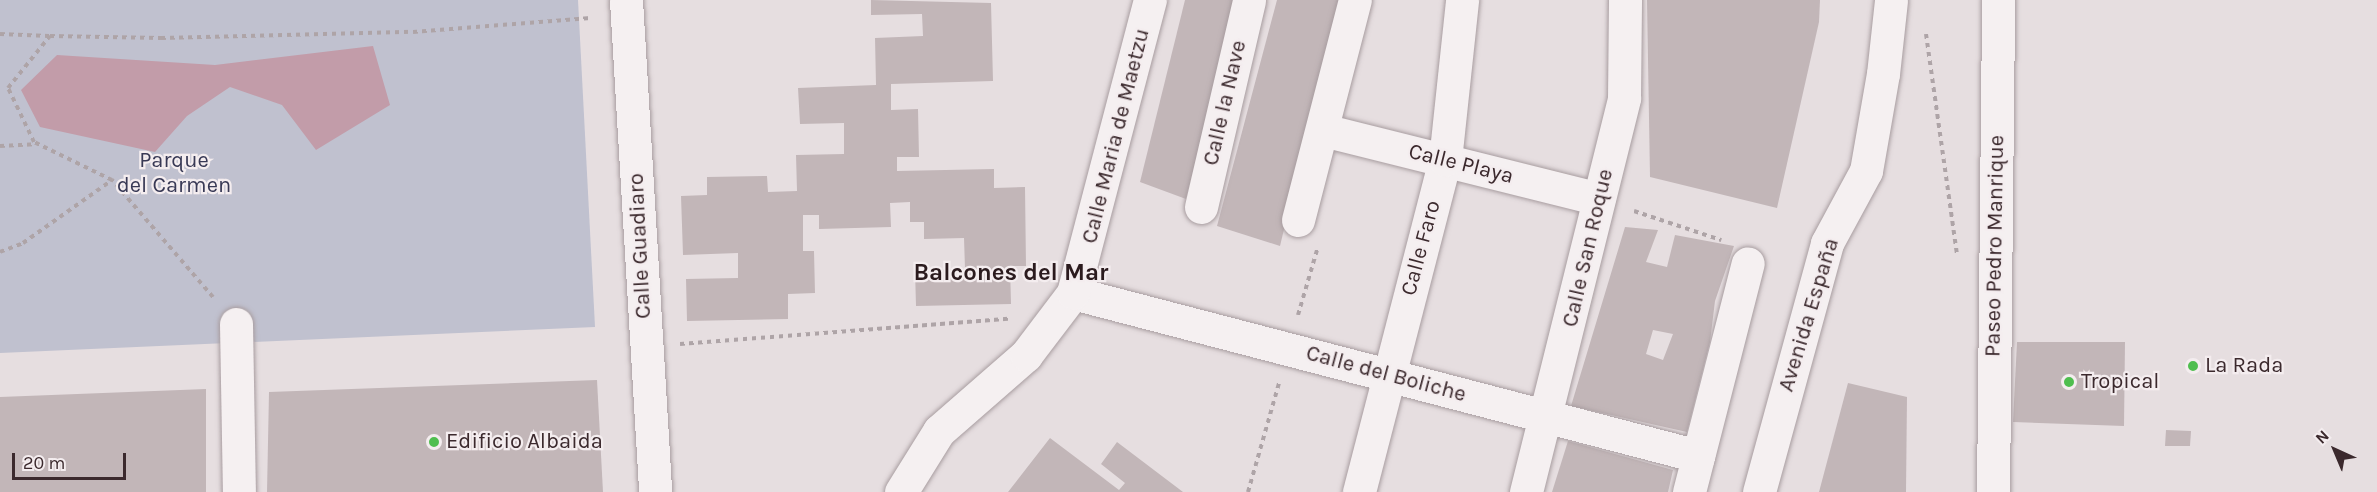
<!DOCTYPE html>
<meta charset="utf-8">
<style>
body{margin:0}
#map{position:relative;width:2377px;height:492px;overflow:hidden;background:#e6dee0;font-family:Karla,sans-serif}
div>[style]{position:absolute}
.green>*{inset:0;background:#c0c1cf}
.water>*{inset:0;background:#c29ca9}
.building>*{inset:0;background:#c2b6b8}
.path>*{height:4px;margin-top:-2px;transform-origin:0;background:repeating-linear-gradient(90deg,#aea4a7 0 4.5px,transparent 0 9px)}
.roads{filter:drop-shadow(0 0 2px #a89da0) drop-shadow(0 0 2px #a89da0)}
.minor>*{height:33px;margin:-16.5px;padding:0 16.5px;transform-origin:16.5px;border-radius:16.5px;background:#f5f0f1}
.dots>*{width:16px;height:16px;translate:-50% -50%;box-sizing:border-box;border:3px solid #f4edef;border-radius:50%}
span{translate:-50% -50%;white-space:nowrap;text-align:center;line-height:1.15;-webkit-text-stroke:4.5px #f4edef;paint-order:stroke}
.street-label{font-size:22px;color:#3b292d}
.park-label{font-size:22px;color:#383955}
.poi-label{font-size:22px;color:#3b292d}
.left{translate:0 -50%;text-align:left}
.neighbourhood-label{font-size:24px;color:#2b1b1e;font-weight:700}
.north{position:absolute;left:2305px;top:420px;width:60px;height:60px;-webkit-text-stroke:4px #f4edef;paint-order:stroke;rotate:316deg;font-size:16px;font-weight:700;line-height:24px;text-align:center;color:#3b292d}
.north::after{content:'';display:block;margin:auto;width:21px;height:27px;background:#3b292d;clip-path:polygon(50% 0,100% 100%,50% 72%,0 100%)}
.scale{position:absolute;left:12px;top:453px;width:114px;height:27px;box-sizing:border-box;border:3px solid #3b292d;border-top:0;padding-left:8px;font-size:18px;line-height:21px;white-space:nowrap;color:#3b292d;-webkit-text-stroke:4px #f4edef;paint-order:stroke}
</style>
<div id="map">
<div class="green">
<i style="clip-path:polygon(0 0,578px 0,595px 327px,0 353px)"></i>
</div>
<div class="water">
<i style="clip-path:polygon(373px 46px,390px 105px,316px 150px,282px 105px,230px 87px,187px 116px,155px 152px,40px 127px,21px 90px,57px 55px,215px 65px)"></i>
</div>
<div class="building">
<i style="clip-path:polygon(871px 0,991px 3px,993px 81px,891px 84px,891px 110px,918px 109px,919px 157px,897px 157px,897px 171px,994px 169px,994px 188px,1025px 187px,1026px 266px,1010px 266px,1011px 304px,916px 306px,915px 270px,965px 269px,964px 238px,924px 239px,924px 222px,910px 222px,910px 202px,890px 203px,891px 227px,819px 229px,819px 215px,803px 215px,803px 251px,814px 251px,815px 293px,788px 294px,788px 319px,687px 321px,686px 279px,738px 278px,738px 253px,683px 255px,681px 196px,707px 195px,707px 177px,767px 176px,768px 192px,797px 191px,796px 155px,844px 154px,844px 123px,800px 124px,798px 88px,876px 85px,875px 38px,923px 36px,922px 14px,871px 15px)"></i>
<i style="clip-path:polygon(1185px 0,1236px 0,1186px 199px,1140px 182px)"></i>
<i style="clip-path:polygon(1277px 0,1339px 0,1280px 246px,1217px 226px)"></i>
<i style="clip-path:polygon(1647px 0,1820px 0,1819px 22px,1777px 208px,1650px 177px)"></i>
<i style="clip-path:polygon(evenodd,1625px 227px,1658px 230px,1646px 262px,1667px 267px,1675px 235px,1734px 246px,1715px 301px,1710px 342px,1687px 432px,1571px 406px,1625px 227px,1653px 330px,1673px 334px,1663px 360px,1646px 354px,1653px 330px)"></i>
<i style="clip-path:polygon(2017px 342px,2125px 342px,2124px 426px,2013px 422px)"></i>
<i style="clip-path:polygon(597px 380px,603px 492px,267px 492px,269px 392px)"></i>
<i style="clip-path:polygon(1848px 383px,1907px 397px,1906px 492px,1819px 492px)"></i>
<i style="clip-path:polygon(206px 389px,206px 492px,0 492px,0 397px)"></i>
<i style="clip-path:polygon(2166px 430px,2191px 431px,2190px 446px,2165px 446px)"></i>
<i style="clip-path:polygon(1050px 438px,1119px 490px,1125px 483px,1101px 464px,1117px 442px,1183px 492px,1008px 492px)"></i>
<i style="clip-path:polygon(1568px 441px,1673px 470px,1668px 492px,1552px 492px)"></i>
</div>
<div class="path">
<i style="left:0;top:34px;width:49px;rotate:2.3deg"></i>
<i style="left:1926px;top:34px;width:223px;rotate:82deg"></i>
<i style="left:0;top:146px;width:35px;rotate:-3deg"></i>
<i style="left:1634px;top:211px;width:92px;rotate:18.4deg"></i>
<i style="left:0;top:252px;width:25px;rotate:-21deg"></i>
<i style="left:23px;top:243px;width:109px;rotate:-35.3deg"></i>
<i style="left:213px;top:297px;width:155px;rotate:-130.8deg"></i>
<i style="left:112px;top:180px;width:87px;rotate:-154deg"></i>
<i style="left:34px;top:142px;width:60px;rotate:-115.7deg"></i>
<i style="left:8px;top:88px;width:67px;rotate:-51.1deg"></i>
<i style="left:50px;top:36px;width:111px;rotate:1deg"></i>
<i style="left:161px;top:38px;width:252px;rotate:-1.4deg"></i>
<i style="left:413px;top:32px;width:178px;rotate:-4.5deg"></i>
<i style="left:1298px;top:315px;width:68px;rotate:-73.7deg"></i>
<i style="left:680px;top:344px;width:329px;rotate:-4.4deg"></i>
<i style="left:1248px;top:492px;width:113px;rotate:-74.1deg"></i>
</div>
<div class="roads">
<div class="minor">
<i style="left:626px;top:0;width:493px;rotate:86.6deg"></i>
<i style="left:1323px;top:130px;width:284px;rotate:14deg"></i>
<i style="left:1201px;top:207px;width:212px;rotate:-76.9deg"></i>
<i style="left:1298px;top:220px;width:227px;rotate:-75.5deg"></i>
<i style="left:1073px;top:293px;width:646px;rotate:14.62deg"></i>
<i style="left:236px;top:324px;width:168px;rotate:89deg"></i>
<i style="left:901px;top:492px;width:72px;rotate:-58.1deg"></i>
<i style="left:939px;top:431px;width:116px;rotate:-41.1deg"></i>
<i style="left:1026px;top:355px;width:78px;rotate:-52.8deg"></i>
<i style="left:1073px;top:293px;width:303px;rotate:-75.3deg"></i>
<i style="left:1359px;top:492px;width:343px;rotate:-75.5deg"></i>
<i style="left:1445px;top:160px;width:161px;rotate:-83.9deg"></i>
<i style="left:1526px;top:492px;width:406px;rotate:-76deg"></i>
<i style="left:1624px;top:98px;width:98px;rotate:-89.4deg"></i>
<i style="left:1689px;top:492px;width:236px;rotate:-75.6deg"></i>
<i style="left:1759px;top:492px;width:258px;rotate:-74.7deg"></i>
<i style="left:1827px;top:243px;width:82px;rotate:-61.6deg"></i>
<i style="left:1866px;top:171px;width:98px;rotate:-80.1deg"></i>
<i style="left:1883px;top:74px;width:74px;rotate:-83.8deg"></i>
<i style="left:1993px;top:492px;width:492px;rotate:-89.4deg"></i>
</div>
</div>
<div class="dots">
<i style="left:2193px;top:366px;background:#4fbe4f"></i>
<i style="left:2069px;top:382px;background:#4fbe4f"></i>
<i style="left:434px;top:442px;background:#4fbe4f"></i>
</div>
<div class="street-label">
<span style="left:1225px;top:103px;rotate:-77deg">Calle la Nave</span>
<span style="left:1116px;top:136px;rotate:-76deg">Calle Maria de Maetzu</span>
<span style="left:1461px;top:164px;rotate:14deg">Calle Playa</span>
<span style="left:640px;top:246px;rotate:-93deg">Calle Guadiaro</span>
<span style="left:1995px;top:246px;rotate:-89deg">Paseo Pedro Manrique</span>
<span style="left:1421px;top:248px;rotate:-75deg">Calle Faro</span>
<span style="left:1588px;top:248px;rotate:-77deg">Calle San Roque</span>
<span style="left:1809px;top:315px;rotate:-73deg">Avenida España</span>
<span style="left:1386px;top:374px;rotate:15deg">Calle del Boliche</span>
</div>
<div class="park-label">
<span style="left:174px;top:173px">Parque<br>del Carmen</span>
</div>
<div class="poi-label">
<span class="left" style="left:2205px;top:366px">La Rada</span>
<span class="left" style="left:2081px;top:382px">Tropical</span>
<span class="left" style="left:446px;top:442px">Edificio Albaida</span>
</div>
<div class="neighbourhood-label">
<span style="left:1011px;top:273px">Balcones del Mar</span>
</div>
<div class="north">N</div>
<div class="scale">20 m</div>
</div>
